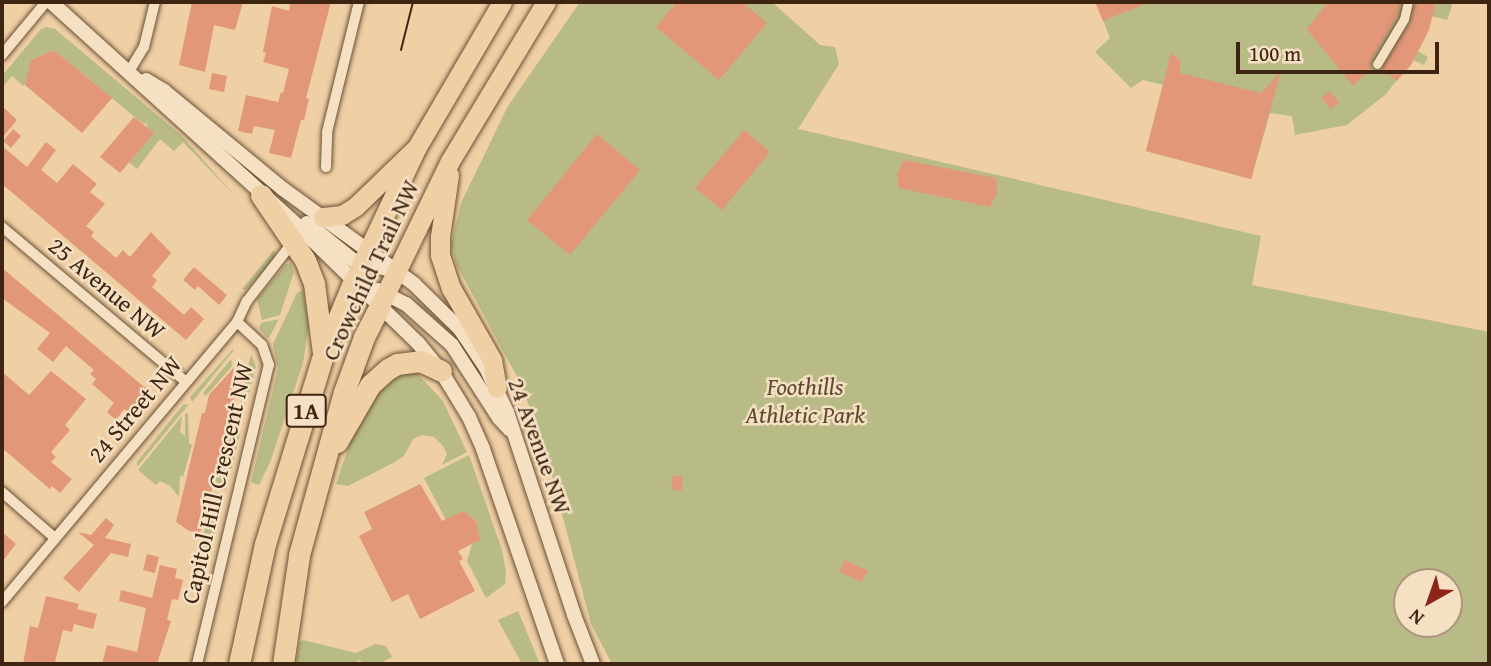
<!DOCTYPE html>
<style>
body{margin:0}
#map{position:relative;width:1491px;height:666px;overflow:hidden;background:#efcfa4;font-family:"Gentium Book Plus",serif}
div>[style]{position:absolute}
.green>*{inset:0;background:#b9bb86}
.building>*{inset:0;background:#e19778}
.roads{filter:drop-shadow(0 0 2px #6a5036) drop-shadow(0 0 2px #6a5036)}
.pedestrian>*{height:9px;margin:-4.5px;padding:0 4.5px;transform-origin:4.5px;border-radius:4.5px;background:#f5e0c4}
.minor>*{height:10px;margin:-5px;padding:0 5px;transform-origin:5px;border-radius:5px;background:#f5e0c4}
.tertiary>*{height:14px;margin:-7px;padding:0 7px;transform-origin:7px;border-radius:7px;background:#f5e0c4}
.trunk>*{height:19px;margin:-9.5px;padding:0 9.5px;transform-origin:9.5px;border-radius:9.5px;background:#efcfa4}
.motorway>*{height:21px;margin:-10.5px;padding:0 10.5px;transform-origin:10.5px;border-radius:10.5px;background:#efcfa4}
.tram>*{height:2px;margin:-1px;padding:0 1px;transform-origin:1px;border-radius:1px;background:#3e2512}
span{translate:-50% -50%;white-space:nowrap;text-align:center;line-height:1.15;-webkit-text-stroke:5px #f5e0c4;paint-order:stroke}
.shield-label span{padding:2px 5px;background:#f5e0c4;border:2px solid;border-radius:5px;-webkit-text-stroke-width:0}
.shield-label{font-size:23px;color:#3e2512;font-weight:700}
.street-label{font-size:24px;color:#3e2512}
.park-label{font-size:24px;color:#5d4a2f;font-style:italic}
.frame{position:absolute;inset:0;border:4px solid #3e2512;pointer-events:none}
.north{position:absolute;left:1393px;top:568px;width:70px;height:70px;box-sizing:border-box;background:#f5e0c4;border:2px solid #ac957d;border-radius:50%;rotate:220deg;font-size:19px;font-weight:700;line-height:28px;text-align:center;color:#3e2512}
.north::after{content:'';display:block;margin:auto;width:24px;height:32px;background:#8f2418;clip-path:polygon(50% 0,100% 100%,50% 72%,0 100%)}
.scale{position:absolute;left:1236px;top:42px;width:203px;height:32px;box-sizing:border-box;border:4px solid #3e2512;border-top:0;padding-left:9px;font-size:21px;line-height:24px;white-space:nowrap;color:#3e2512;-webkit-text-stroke:5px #f5e0c4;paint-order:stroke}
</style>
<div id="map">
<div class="green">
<i style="clip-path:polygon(evenodd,580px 2px,772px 2px,820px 45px,835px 47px,839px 64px,798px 129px,1261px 236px,1252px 285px,1489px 332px,1489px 664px,612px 664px,591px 624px,545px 449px,521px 384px,456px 264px,451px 245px,461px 203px,508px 106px,580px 2px,1407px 582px,1449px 582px,1449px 624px,1407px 624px,1407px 582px)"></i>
<i style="clip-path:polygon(1096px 2px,1453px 2px,1447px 20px,1432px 16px,1418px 51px,1428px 57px,1424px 65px,1413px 60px,1385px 95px,1347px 125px,1295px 135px,1292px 116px,1270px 113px,1251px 179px,1146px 151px,1163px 85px,1143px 80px,1131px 88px,1095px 52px,1110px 38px)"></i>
<i style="clip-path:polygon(46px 27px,55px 29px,181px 135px,237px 198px,183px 142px,174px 151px,160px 139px,137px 169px,129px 162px,153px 133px,146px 127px,148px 124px,142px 123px,54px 50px,31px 60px,28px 81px,23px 86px,12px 76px,2px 88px,2px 76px,41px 29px)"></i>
<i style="clip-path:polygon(274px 250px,276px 257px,246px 290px,242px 289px)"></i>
<i style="clip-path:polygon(291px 263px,294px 272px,280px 315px,262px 320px,257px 299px,286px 264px)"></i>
<i style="clip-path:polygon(303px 290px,309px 325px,303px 363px,271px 460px,259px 485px,251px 482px,278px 368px,273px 344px,297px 293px)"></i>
<i style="clip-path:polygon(279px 319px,270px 336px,267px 338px,259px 328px,261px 323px)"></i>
<i style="clip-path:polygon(233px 349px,234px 350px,192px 402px,190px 397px)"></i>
<i style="clip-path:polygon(251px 354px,256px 366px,249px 395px,241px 402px)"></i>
<i style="clip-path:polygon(231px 359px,232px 366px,206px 396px,203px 393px)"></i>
<i style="clip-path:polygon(410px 372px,417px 373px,443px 401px,467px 452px,442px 465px,447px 454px,443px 446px,434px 437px,422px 435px,413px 439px,404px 456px,395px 462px,348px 486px,336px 484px,363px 404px,390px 374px,396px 378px)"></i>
<i style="clip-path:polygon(189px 404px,137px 467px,137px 462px,165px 427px,183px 405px)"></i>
<i style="clip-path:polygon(234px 408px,239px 409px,236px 423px,240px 434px,226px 490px,217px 488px,216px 480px)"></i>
<i style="clip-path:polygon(185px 413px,188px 414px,189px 443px,192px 445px,183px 477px,180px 475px,179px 497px,170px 486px,160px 481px,156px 485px,138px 470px,182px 416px,180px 432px,185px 436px)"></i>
<i style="clip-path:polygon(469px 455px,502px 550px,506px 571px,505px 584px,486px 598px,467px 561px,472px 544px,479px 540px,476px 521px,464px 511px,446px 520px,424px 478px)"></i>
<i style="clip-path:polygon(214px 492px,225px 495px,211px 552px,201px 544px)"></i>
<i style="clip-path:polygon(518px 611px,540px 664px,522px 664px,498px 620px)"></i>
<i style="clip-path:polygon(303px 640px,356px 653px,375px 644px,386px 646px,392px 657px,378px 664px,363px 664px,360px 660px,352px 664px,296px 664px,300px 642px)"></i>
</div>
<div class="building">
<i style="clip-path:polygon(192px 2px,243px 2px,235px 30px,214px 25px,205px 72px,179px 65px)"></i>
<i style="clip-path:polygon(290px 2px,331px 2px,306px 98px,309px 99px,304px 120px,301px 120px,291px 158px,269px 153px,275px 130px,254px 126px,252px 134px,238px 131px,246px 95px,278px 102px,281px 92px,283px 93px,289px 69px,263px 62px,266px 53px,263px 52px,272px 6px,289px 11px)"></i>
<i style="clip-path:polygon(677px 2px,742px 2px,767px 23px,719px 80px,656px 27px)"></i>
<i style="clip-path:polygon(1095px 2px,1150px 2px,1103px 21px)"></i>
<i style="clip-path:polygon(1328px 2px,1401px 2px,1397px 16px,1371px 61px,1371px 68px,1353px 86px,1307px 29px)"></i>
<i style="clip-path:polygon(1415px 2px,1436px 2px,1429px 30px,1411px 65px,1397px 81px,1382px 68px,1410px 23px)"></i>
<i style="clip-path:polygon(54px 50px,112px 98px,82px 133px,25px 85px,31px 60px)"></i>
<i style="clip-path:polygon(1171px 53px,1180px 60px,1180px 73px,1261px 93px,1281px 71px,1251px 179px,1146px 151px)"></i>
<i style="clip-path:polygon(212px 73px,227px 76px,224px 92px,209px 89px)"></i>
<i style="clip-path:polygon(1329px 91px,1339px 102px,1331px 109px,1321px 98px)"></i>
<i style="clip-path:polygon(2px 106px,17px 120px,2px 138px)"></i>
<i style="clip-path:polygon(134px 117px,154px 133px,120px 173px,100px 157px)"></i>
<i style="clip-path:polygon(13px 129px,21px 136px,11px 148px,3px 141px)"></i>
<i style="clip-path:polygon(744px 130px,770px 152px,722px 210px,695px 188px)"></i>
<i style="clip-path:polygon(597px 134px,640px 170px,570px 255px,527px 220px)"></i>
<i style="clip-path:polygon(46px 142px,56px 150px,41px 170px,57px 183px,73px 164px,97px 184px,90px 192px,105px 204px,86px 226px,94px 232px,91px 236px,116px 258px,123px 250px,130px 257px,151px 232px,171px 253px,152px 276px,157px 280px,152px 287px,184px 315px,191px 307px,204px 319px,186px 340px,2px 184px,2px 146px,27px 167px)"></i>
<i style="clip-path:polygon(904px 160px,996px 178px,997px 194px,990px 207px,899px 188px,897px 174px)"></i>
<i style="clip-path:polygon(194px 267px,227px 295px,219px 305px,198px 286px,195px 290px,183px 280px)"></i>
<i style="clip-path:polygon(2px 268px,149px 391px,130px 414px,124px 409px,116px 420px,107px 412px,114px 403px,92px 384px,96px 379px,90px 374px,94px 370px,66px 346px,53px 362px,37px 349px,50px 333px,2px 298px)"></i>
<i style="clip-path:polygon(240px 361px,234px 399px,202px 529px,199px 533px,189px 531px,176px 522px,202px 413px,205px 413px,209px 395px)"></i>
<i style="clip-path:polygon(51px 371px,86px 399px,65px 425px,70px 430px,51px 452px,56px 457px,51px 462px,72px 479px,60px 493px,52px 486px,50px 489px,2px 448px,2px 372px,29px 395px)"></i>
<i style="clip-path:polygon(673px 475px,683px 477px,681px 491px,671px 489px)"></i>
<i style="clip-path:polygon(420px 484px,442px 521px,464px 511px,476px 521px,480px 540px,458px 551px,463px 559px,459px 561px,475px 591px,420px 619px,408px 594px,392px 602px,359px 536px,372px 529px,364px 512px)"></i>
<i style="clip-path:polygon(106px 518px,114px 525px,105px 538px,131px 544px,128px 557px,111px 553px,79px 592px,63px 578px,94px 545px,78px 532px,91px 535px)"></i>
<i style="clip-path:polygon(2px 532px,16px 544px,2px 562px)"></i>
<i style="clip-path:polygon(147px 554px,159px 557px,155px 573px,143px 570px)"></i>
<i style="clip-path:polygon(845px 560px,868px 571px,862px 582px,839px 572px)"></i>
<i style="clip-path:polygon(160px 565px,177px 569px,175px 578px,183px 580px,178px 600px,172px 599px,167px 620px,171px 621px,157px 664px,102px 664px,107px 645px,137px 652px,146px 608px,119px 601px,121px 590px,152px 598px)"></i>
<i style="clip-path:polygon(46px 596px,79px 604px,77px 609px,97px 614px,93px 629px,74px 624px,72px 632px,63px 630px,55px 662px,23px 664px,30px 626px,38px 628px)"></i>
</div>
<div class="roads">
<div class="pedestrian">
<i style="left:1377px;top:64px;width:52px;rotate:-59deg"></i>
<i style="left:1404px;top:19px;width:17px;rotate:-77deg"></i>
</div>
<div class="minor">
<i style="left:2px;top:55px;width:69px;rotate:-50.3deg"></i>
<i style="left:130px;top:70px;width:27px;rotate:-59deg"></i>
<i style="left:144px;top:47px;width:46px;rotate:-76.3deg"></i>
<i style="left:326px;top:167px;width:35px;rotate:-88deg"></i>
<i style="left:327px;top:132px;width:134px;rotate:-76.2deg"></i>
<i style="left:2px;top:227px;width:239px;rotate:40.1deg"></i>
<i style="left:2px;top:492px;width:70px;rotate:41deg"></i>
<i style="left:2px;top:602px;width:366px;rotate:-50deg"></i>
<i style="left:237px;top:322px;width:23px;rotate:-65deg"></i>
<i style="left:247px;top:301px;width:75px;rotate:-52.1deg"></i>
<i style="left:197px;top:664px;width:308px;rotate:-76.5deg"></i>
<i style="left:269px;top:365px;width:21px;rotate:-109deg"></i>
<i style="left:262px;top:345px;width:34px;rotate:-137deg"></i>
</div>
<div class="tertiary">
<i style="left:51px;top:2px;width:336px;rotate:42.2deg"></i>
<i style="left:300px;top:228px;width:165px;rotate:44.3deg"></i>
<i style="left:418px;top:343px;width:36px;rotate:51deg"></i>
<i style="left:441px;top:371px;width:54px;rotate:58.7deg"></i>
<i style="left:469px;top:417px;width:35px;rotate:66deg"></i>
<i style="left:483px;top:449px;width:227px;rotate:71deg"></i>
<i style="left:146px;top:80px;width:21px;rotate:31deg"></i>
<i style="left:164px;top:91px;width:154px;rotate:39.5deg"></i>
<i style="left:283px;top:189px;width:162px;rotate:35.9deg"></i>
<i style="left:414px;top:284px;width:64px;rotate:44.4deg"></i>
<i style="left:460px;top:329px;width:47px;rotate:56.3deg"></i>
<i style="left:486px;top:368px;width:49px;rotate:64.5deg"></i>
<i style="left:507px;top:412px;width:214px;rotate:71.7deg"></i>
<i style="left:574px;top:615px;width:53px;rotate:68.8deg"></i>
<i style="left:307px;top:223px;width:59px;rotate:38.8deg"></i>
<i style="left:353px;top:260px;width:39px;rotate:15deg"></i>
<i style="left:378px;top:290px;width:31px;rotate:27deg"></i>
<i style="left:406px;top:304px;width:62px;rotate:41.7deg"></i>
<i style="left:452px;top:345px;width:87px;rotate:57.2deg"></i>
<i style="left:499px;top:418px;width:16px;rotate:47deg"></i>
</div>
<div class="trunk">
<i style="left:449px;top:175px;width:63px;rotate:98.3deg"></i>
<i style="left:440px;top:237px;width:18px;rotate:90deg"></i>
<i style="left:440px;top:255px;width:35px;rotate:72deg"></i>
<i style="left:451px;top:288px;width:83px;rotate:60.3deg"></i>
<i style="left:492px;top:360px;width:28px;rotate:80deg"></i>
<i style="left:323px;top:217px;width:19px;rotate:-6deg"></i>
<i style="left:342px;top:215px;width:15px;rotate:-32deg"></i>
<i style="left:355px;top:207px;width:82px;rotate:-44deg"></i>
<i style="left:354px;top:280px;width:147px;rotate:-64.7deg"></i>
<i style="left:417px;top:147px;width:168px;rotate:-59.6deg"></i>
<i style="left:380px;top:305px;width:160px;rotate:-64.1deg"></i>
<i style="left:450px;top:161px;width:186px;rotate:-58.9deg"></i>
</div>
<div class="motorway">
<i style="left:261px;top:195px;width:78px;rotate:55.9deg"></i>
<i style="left:305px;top:260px;width:25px;rotate:69deg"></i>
<i style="left:314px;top:283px;width:71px;rotate:82.7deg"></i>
<i style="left:337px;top:442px;width:66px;rotate:-59.9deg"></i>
<i style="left:370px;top:385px;width:24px;rotate:-42deg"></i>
<i style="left:388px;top:369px;width:10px;rotate:-29deg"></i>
<i style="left:397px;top:364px;width:23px;rotate:-7deg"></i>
<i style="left:420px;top:361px;width:23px;rotate:25deg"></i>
<i style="left:239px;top:664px;width:123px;rotate:-77.8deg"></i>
<i style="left:265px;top:544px;width:198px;rotate:-72.9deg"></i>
<i style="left:323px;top:355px;width:81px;rotate:-67.5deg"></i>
<i style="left:283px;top:664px;width:110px;rotate:-81.6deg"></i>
<i style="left:299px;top:555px;width:169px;rotate:-74.6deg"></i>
<i style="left:344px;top:392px;width:59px;rotate:-70deg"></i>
<i style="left:364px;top:337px;width:36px;rotate:-63deg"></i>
</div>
</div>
<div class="tram">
<i style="left:401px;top:50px;width:49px;rotate:-76deg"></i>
</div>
<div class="shield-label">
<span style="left:306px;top:411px">1A</span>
</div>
<div class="street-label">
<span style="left:370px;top:270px;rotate:-65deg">Crowchild Trail NW</span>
<span style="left:107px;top:288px;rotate:40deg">25 Avenue NW</span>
<span style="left:135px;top:409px;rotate:-50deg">24 Street NW</span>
<span style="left:540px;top:446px;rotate:70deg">24 Avenue NW</span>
<span style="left:217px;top:483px;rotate:-77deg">Capitol Hill Crescent NW</span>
</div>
<div class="park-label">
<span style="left:805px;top:401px">Foothills<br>Athletic Park</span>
</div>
<div class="frame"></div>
<div class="north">N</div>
<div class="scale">100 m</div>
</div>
